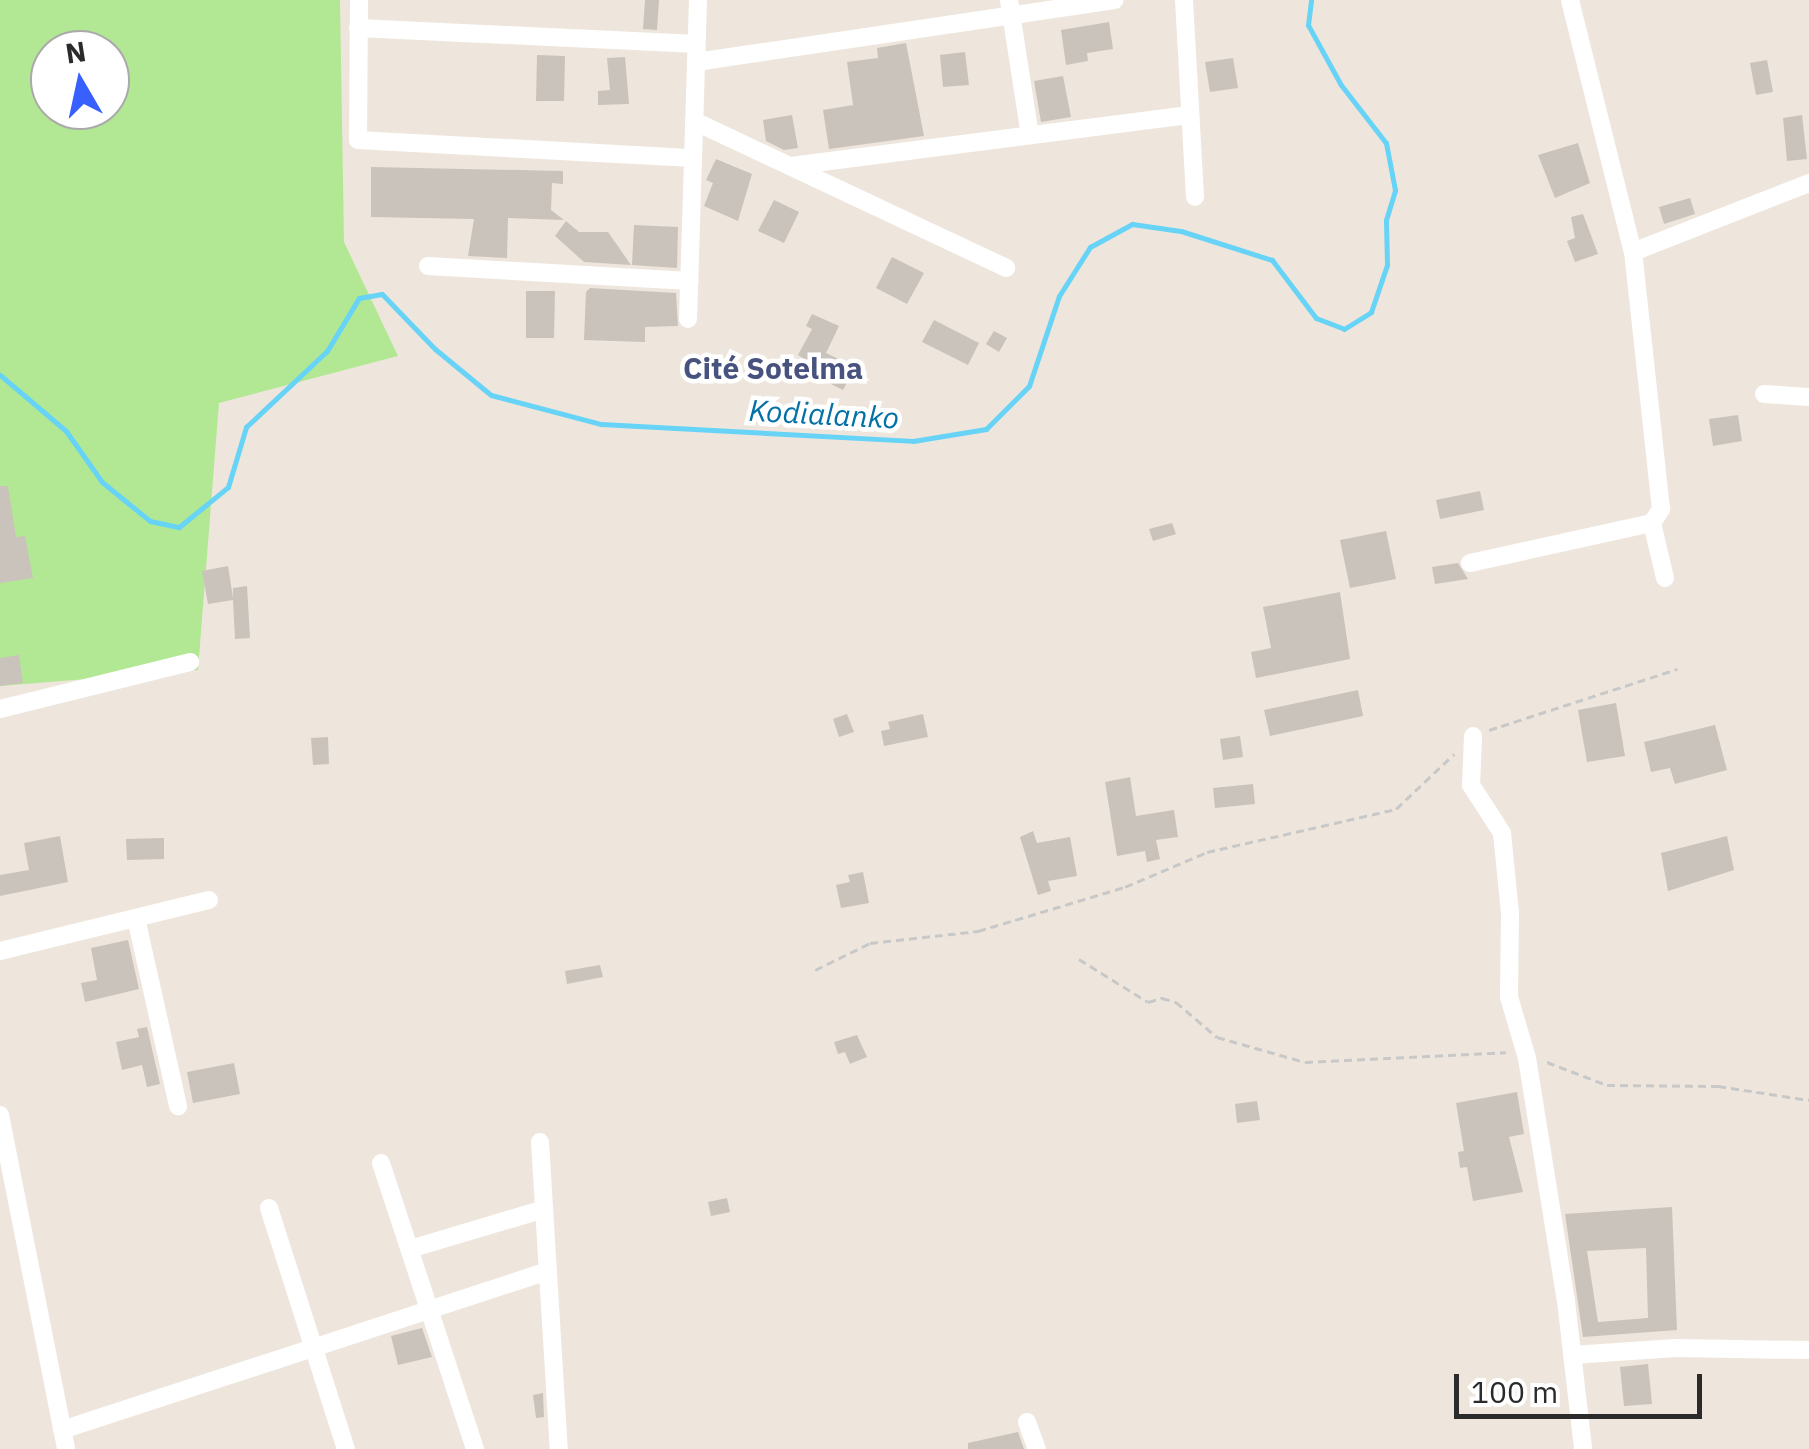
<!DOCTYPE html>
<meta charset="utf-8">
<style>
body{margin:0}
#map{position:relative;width:1809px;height:1449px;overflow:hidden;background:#eee6dc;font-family:"IBM Plex Sans",sans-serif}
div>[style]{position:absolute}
.green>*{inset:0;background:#b2e894}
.stream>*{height:5px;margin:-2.5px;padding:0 2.5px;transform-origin:2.5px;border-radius:2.5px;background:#67d3f7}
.building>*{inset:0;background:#c9c3bb}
.path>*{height:2.5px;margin-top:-1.25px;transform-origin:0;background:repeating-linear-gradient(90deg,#c8c8c8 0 8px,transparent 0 13px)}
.street>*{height:18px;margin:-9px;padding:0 9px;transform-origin:9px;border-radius:9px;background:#fff}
span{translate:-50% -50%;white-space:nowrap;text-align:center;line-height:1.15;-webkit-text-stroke:9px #fff;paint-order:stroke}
.neighbourhood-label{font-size:30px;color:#48527f;font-weight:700}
.water-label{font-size:30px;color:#0471a6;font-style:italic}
.north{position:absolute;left:30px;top:30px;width:100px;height:100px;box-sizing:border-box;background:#fff;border:2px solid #aaa;border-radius:50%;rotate:351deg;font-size:28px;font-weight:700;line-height:40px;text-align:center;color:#2b2b2b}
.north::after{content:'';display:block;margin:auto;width:35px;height:45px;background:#3860ff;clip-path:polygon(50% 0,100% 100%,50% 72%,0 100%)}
.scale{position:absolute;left:1454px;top:1374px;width:248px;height:45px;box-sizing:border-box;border:5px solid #2b2b2b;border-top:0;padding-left:12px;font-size:30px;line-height:35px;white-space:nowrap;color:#2b2b2b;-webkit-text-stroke:8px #fff;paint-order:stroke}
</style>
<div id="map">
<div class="green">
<i style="clip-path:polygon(evenodd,0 0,340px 0,344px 242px,398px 356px,219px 403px,198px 670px,0 686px,0 0,50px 50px,110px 50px,110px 110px,50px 110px,50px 50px)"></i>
</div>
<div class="stream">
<i style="left:0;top:375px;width:87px;rotate:40.3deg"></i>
<i style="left:66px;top:431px;width:62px;rotate:54.8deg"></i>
<i style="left:102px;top:482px;width:62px;rotate:39.1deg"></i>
<i style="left:150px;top:521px;width:30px;rotate:12deg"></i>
<i style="left:179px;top:527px;width:63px;rotate:-39.2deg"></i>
<i style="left:228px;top:487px;width:63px;rotate:-73.3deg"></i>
<i style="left:246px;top:427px;width:111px;rotate:-43.2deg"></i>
<i style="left:327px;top:351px;width:62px;rotate:-58.9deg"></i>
<i style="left:359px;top:298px;width:23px;rotate:-10deg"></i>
<i style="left:382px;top:294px;width:76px;rotate:46.1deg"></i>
<i style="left:435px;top:349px;width:72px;rotate:39.4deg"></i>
<i style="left:491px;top:395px;width:114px;rotate:14.8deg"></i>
<i style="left:601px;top:424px;width:312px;rotate:3.1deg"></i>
<i style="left:913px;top:441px;width:74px;rotate:-9.3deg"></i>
<i style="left:986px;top:429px;width:61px;rotate:-45deg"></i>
<i style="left:1029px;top:386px;width:95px;rotate:-71.6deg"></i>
<i style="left:1059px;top:296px;width:58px;rotate:-57.7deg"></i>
<i style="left:1090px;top:247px;width:48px;rotate:-28.7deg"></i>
<i style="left:1132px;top:224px;width:49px;rotate:8.1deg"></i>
<i style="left:1181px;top:231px;width:96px;rotate:17.7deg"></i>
<i style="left:1272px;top:260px;width:73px;rotate:52.8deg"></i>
<i style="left:1316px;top:318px;width:30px;rotate:21deg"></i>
<i style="left:1344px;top:329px;width:32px;rotate:-32deg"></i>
<i style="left:1371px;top:312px;width:50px;rotate:-71.2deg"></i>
<i style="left:1387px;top:265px;width:45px;rotate:-91.3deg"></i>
<i style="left:1386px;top:220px;width:31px;rotate:-73deg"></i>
<i style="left:1395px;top:190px;width:48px;rotate:-100.8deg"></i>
<i style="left:1386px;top:143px;width:73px;rotate:-127.8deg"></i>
<i style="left:1341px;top:85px;width:68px;rotate:-118.8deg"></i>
<i style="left:1308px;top:25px;width:25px;rotate:-83deg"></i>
</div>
<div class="building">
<i style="clip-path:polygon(645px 0,659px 0,657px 30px,643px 29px)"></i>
<i style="clip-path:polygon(1109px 22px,1113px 49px,1087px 53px,1088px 61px,1066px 65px,1061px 30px)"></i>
<i style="clip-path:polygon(906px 43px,924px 136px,829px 149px,823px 110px,853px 105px,847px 62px,878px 58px,877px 48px)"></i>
<i style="clip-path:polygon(965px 52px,969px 85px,943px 87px,940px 55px)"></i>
<i style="clip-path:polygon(537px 55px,565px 56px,564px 101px,536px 101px)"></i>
<i style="clip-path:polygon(625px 57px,629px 104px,598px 105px,598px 91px,610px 90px,607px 58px)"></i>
<i style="clip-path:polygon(1233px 58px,1238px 88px,1210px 92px,1205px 62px)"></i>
<i style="clip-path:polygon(1767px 60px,1773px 92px,1756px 95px,1750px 63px)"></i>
<i style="clip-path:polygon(1063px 76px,1071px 117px,1041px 122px,1034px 81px)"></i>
<i style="clip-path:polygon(792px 115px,798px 148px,784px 150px,766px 141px,763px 120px)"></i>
<i style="clip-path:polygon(1802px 115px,1807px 159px,1787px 161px,1783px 118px)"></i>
<i style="clip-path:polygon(1578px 143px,1590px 183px,1555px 198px,1538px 155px)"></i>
<i style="clip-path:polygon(716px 159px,752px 174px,738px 221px,704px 206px,713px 183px,706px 180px)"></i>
<i style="clip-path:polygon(371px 167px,563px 171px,563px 184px,552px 183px,551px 210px,564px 220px,508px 218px,507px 258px,468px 256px,474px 219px,371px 217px)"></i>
<i style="clip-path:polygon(1690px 198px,1695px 214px,1664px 224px,1659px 207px)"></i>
<i style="clip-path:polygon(774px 200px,799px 212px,784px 243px,758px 231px)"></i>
<i style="clip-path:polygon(1583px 214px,1598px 254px,1575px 262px,1567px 241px,1575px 238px,1571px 217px)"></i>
<i style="clip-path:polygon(566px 221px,579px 232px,608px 232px,631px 265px,584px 262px,555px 236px)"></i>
<i style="clip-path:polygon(634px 225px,678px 227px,677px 268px,632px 265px)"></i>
<i style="clip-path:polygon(892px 257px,924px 273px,907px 304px,876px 288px)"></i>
<i style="clip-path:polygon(590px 288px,676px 293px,678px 326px,645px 327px,645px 342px,584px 340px,586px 292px)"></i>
<i style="clip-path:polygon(526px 291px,555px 291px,554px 338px,526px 338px)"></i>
<i style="clip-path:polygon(812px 314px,839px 326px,826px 353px,855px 367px,843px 390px,801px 369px,806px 360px,798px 355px,812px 329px,806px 326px)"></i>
<i style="clip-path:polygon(934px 320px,979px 343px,968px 365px,922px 342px)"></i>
<i style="clip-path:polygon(994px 331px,1007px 338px,999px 352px,986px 344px)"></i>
<i style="clip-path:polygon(1738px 415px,1742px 441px,1713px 446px,1709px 419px)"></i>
<i style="clip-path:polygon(0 486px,8px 486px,16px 537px,25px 536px,33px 578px,0 583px)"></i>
<i style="clip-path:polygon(1480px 491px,1484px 510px,1440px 519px,1436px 500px)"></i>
<i style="clip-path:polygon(1172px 523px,1176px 534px,1153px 541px,1149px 529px)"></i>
<i style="clip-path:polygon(1386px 531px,1396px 579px,1350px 588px,1340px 540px)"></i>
<i style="clip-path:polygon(1458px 563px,1468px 579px,1435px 584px,1432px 567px)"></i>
<i style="clip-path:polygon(228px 566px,233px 598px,233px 588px,247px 586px,250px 638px,235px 639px,233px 600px,208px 604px,202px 571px)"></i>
<i style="clip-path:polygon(1340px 592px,1350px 659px,1256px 678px,1251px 652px,1271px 648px,1263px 607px)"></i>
<i style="clip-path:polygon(19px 655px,23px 683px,0 686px,0 658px)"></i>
<i style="clip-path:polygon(1358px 690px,1363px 716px,1270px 736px,1264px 710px)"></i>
<i style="clip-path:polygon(1616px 703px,1625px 756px,1587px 762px,1578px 710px)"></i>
<i style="clip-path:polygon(847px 714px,854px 732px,839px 737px,833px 719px)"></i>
<i style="clip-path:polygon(923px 714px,928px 737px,884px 746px,881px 731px,890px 729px,888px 722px)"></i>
<i style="clip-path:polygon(1715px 725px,1727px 770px,1675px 784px,1670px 768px,1651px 772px,1644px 742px)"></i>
<i style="clip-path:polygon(1240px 736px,1243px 757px,1223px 760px,1220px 739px)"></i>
<i style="clip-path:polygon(328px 737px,329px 764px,313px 765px,311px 738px)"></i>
<i style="clip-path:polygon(1130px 777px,1136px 816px,1174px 810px,1178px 837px,1156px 840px,1160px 859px,1147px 862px,1145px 851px,1117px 856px,1105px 782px)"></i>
<i style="clip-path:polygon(1253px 784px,1255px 804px,1215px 808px,1213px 788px)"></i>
<i style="clip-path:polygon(1033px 831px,1037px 843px,1070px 837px,1077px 876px,1048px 881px,1051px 891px,1038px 895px,1020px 837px)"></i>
<i style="clip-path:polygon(60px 836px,68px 882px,0 896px,0 875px,29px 870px,24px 843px)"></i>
<i style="clip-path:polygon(1727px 836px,1734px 870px,1668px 891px,1661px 853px)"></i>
<i style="clip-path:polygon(164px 838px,164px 859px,127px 860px,126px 839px)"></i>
<i style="clip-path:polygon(863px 872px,869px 903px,841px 908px,836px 885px,850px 882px,848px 875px)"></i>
<i style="clip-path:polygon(128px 940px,139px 989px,85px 1002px,81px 983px,97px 980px,91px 948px)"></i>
<i style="clip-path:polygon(600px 965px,603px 977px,567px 984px,565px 971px)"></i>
<i style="clip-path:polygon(147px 1027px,160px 1084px,147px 1087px,142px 1065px,122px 1070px,116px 1042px,139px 1037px,137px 1029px)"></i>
<i style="clip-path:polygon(857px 1035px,867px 1057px,850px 1064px,845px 1052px,838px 1054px,834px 1042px)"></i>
<i style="clip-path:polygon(234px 1063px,240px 1094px,193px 1103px,187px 1072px)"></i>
<i style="clip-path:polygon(1517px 1092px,1524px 1134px,1509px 1137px,1523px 1192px,1473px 1201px,1467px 1167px,1460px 1168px,1458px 1152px,1464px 1151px,1456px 1103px)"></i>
<i style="clip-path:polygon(1257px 1101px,1260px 1120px,1237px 1123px,1235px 1104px)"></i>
<i style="clip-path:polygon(727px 1198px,730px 1212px,711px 1216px,708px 1202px)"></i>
<i style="clip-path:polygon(evenodd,1672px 1207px,1677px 1330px,1583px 1337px,1565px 1214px,1672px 1207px,1646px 1248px,1648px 1318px,1598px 1322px,1587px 1251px,1646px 1248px)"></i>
<i style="clip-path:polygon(422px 1328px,432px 1357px,398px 1365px,391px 1336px)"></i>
<i style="clip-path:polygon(1648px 1364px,1652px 1404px,1624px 1406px,1620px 1367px)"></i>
<i style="clip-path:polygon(543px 1393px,544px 1417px,536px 1418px,533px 1395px)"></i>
<i style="clip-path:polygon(1018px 1432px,1024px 1449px,968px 1449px,968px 1443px)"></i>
</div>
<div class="path">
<i style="left:1489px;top:730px;width:198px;rotate:-18deg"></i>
<i style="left:1079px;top:959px;width:81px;rotate:31.9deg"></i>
<i style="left:1148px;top:1002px;width:15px;rotate:-16deg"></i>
<i style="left:1162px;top:998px;width:15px;rotate:16deg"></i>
<i style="left:1176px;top:1002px;width:54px;rotate:40.5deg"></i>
<i style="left:1217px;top:1037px;width:91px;rotate:15.9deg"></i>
<i style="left:1305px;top:1062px;width:201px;rotate:-2.8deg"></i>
<i style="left:815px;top:970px;width:61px;rotate:-26.1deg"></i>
<i style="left:870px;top:943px;width:109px;rotate:-6.3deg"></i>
<i style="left:978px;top:931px;width:153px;rotate:-16.7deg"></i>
<i style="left:1125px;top:887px;width:89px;rotate:-23.1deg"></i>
<i style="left:1207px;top:852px;width:194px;rotate:-12.8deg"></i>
<i style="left:1396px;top:809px;width:80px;rotate:-43.5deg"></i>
<i style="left:1547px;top:1062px;width:64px;rotate:21deg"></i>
<i style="left:1607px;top:1085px;width:111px;rotate:0.5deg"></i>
<i style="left:1718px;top:1086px;width:92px;rotate:8.7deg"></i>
</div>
<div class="street">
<i style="left:359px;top:0;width:140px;rotate:90.4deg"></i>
<i style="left:358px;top:140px;width:335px;rotate:3.1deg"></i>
<i style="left:1009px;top:0;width:137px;rotate:81.2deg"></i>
<i style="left:1184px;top:0;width:197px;rotate:86.8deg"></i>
<i style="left:1570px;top:0;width:260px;rotate:76deg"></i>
<i style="left:358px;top:28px;width:339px;rotate:2.7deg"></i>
<i style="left:696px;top:62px;width:423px;rotate:-8.4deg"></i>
<i style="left:694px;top:121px;width:345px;rotate:25.2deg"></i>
<i style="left:791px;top:166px;width:402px;rotate:-7.3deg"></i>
<i style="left:428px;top:266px;width:262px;rotate:3.3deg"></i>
<i style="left:688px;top:319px;width:319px;rotate:-88.2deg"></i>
<i style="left:1764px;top:394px;width:45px;rotate:3.8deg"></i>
<i style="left:1470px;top:563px;width:186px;rotate:-12.4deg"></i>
<i style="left:1665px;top:578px;width:57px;rotate:-103.3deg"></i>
<i style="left:1652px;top:523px;width:17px;rotate:-57deg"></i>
<i style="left:1661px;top:509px;width:259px;rotate:-96.2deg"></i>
<i style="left:1633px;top:252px;width:189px;rotate:-21.4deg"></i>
<i style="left:0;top:709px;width:196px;rotate:-13.9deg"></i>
<i style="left:1473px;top:736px;width:49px;rotate:92.3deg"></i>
<i style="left:1471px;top:785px;width:57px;rotate:57.1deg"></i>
<i style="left:1502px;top:833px;width:80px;rotate:84.3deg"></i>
<i style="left:1510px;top:913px;width:84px;rotate:90.7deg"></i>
<i style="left:1509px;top:997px;width:64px;rotate:73.6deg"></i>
<i style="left:1527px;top:1058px;width:246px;rotate:80.9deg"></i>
<i style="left:1566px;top:1301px;width:149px;rotate:83.4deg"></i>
<i style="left:136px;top:918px;width:193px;rotate:77.4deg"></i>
<i style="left:0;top:951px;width:215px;rotate:-13.7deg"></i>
<i style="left:0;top:1115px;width:340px;rotate:78.8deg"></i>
<i style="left:540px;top:1142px;width:308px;rotate:86.5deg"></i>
<i style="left:381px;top:1163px;width:301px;rotate:71.8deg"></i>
<i style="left:269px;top:1208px;width:253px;rotate:72.3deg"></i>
<i style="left:410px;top:1249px;width:140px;rotate:-16.6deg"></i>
<i style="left:1572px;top:1355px;width:104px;rotate:-3.9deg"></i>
<i style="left:1676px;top:1348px;width:133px;rotate:0.9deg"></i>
<i style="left:1027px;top:1422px;width:29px;rotate:70deg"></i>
<i style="left:62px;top:1430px;width:511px;rotate:-18.12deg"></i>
</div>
<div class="neighbourhood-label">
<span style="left:773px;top:368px">Cité Sotelma</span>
</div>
<div class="water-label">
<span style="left:824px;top:414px;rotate:3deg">Kodialanko</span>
</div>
<div class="north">N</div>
<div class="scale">100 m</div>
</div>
